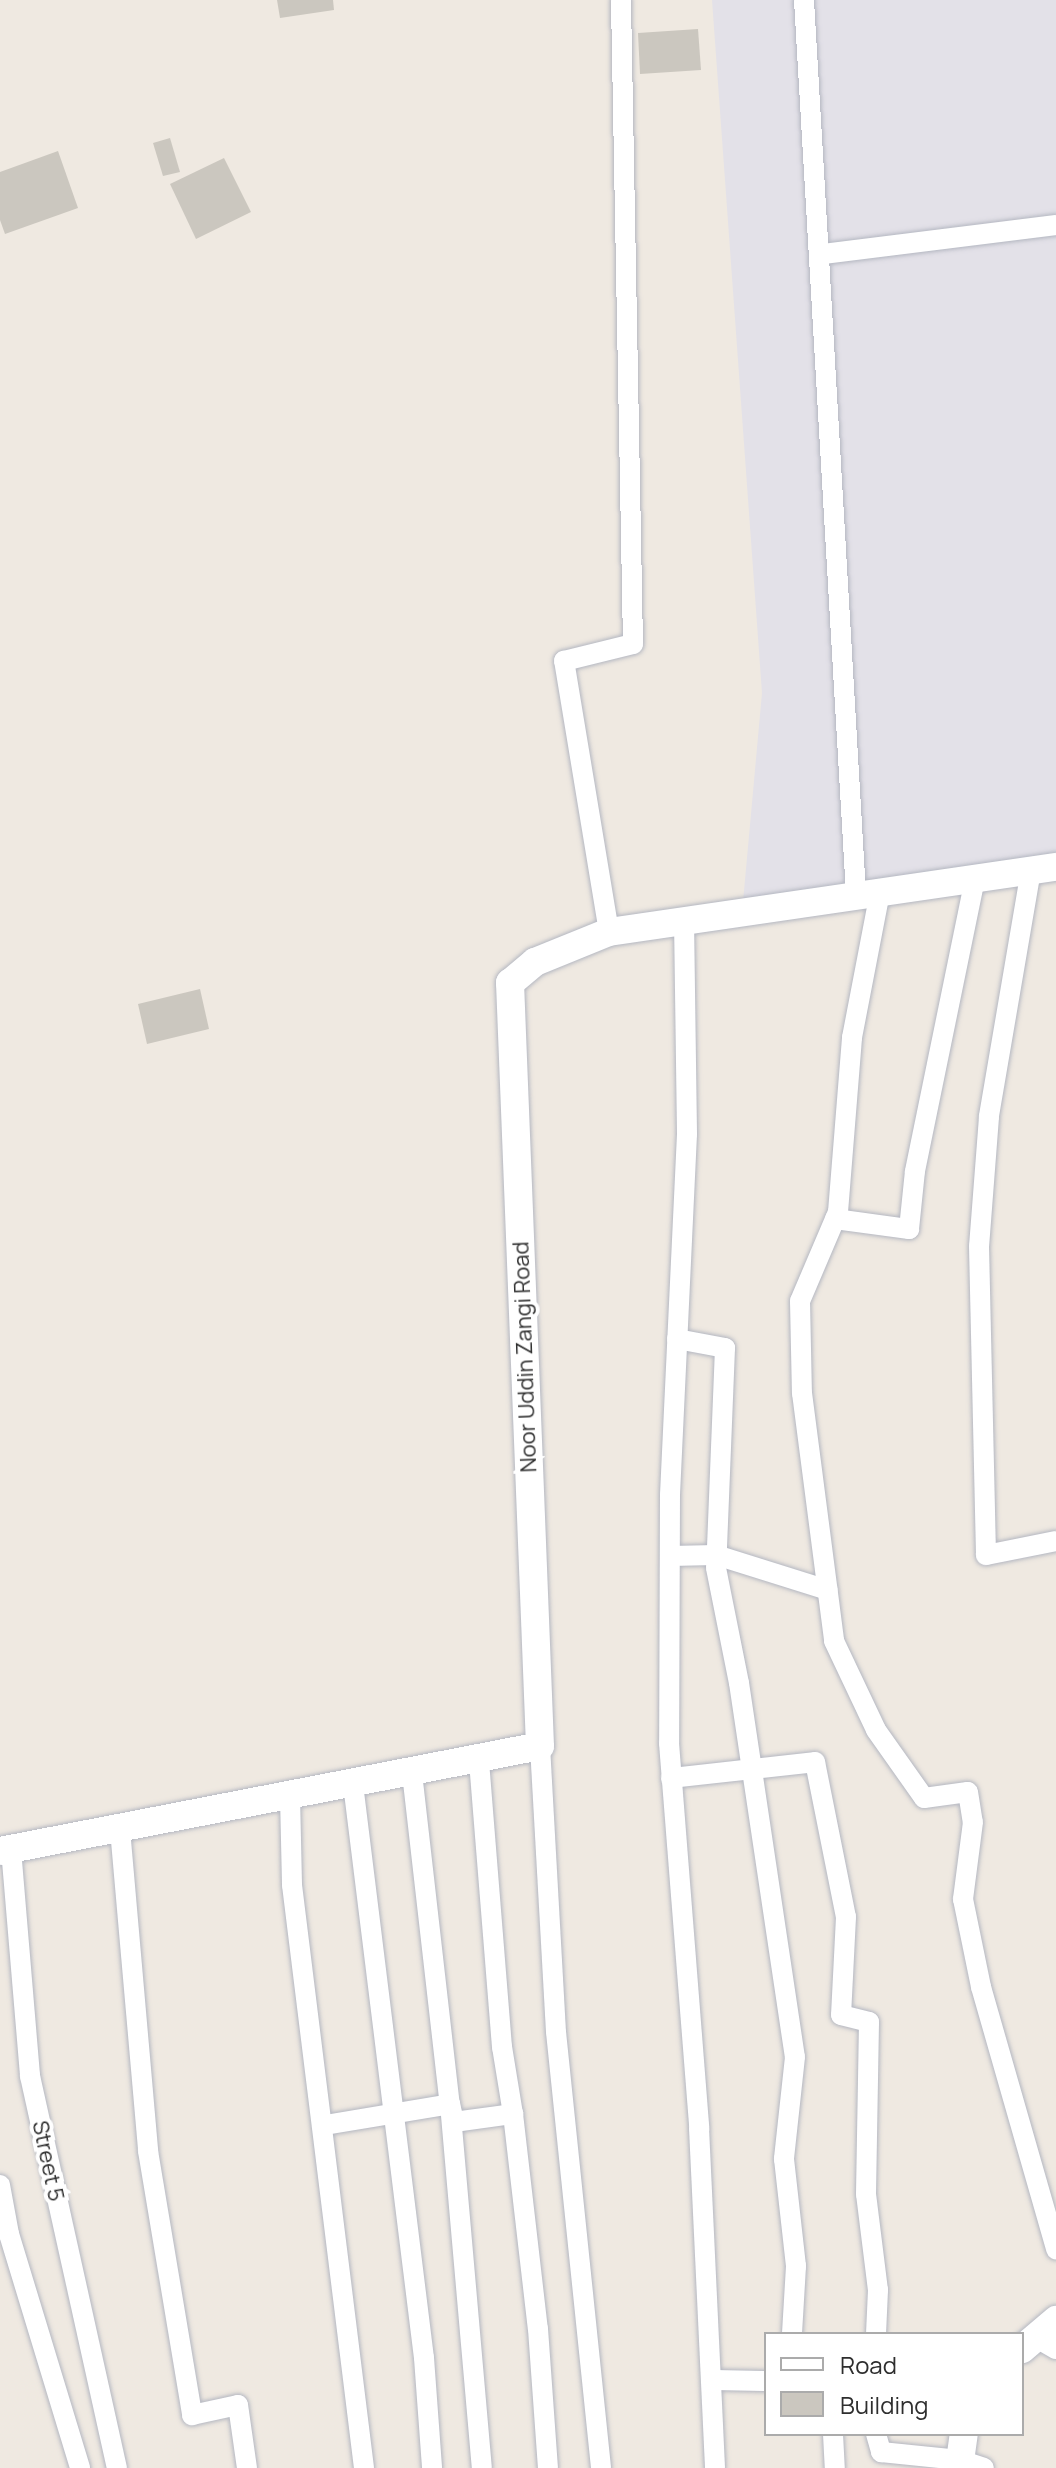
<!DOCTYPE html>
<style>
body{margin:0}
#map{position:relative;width:1056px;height:2468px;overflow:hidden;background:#efe9e1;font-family:Manrope,sans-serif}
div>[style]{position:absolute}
.industrial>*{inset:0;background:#e3e1e8}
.building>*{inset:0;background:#cbc7bf}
.roads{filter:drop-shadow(0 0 2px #b4b7c1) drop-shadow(0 0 2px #b4b7c1)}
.street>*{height:20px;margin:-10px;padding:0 10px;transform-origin:10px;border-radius:10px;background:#fff}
.secondary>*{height:28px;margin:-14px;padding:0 14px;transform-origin:14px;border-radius:14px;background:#fff}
span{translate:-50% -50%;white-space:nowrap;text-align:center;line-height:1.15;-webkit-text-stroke:8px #fff;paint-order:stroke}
.street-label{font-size:22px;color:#2e2e2e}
.legend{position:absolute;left:764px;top:2332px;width:260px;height:104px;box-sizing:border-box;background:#fff;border:2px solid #ababab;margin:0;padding:10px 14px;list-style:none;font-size:24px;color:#2e2e2e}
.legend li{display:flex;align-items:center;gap:16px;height:40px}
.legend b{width:40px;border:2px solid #ababab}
</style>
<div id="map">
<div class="industrial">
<i style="clip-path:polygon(712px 0,1056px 0,1056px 860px,743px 902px,762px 693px)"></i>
</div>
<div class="building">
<i style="clip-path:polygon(277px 0,333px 0,334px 10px,280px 18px)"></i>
<i style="clip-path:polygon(698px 29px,701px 70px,640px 74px,638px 33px)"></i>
<i style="clip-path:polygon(170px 138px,180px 172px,163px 176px,153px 143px)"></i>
<i style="clip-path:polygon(58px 151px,78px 208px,5px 234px,0 220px,0 172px)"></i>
<i style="clip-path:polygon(224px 158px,251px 212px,196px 239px,170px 184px)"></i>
<i style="clip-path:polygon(200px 989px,209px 1029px,147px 1044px,138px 1004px)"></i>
</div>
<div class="roads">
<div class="street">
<i style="left:804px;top:0;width:897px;rotate:86.67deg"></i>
<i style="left:823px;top:254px;width:235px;rotate:-7.1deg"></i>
<i style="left:1031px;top:870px;width:251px;rotate:99.7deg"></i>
<i style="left:989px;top:1117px;width:129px;rotate:94.4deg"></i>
<i style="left:979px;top:1246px;width:309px;rotate:88.7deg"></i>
<i style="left:986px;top:1555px;width:71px;rotate:-11.3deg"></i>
<i style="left:880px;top:892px;width:149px;rotate:100.9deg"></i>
<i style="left:852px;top:1038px;width:175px;rotate:94.6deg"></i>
<i style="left:838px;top:1212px;width:97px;rotate:113.1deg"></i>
<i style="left:800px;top:1301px;width:92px;rotate:88.8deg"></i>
<i style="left:802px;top:1393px;width:250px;rotate:82.6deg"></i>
<i style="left:834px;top:1641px;width:98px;rotate:64.7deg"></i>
<i style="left:876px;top:1730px;width:83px;rotate:54.8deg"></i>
<i style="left:924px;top:1798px;width:44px;rotate:-7.8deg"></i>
<i style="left:968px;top:1792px;width:30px;rotate:81deg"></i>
<i style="left:973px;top:1822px;width:78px;rotate:97.4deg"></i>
<i style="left:963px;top:1899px;width:90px;rotate:78.4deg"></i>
<i style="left:981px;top:1987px;width:273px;rotate:74deg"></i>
<i style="left:684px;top:919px;width:215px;rotate:89.2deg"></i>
<i style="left:687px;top:1134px;width:361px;rotate:92.7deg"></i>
<i style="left:670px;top:1495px;width:248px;rotate:90.2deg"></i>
<i style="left:669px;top:1743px;width:386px;rotate:85.5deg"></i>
<i style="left:699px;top:2128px;width:340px;rotate:87.3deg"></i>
<i style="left:609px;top:932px;width:275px;rotate:-99.4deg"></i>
<i style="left:564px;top:661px;width:71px;rotate:-13.8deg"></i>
<i style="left:633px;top:644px;width:644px;rotate:-91.07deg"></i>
<i style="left:835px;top:1219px;width:75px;rotate:7.7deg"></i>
<i style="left:909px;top:1229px;width:58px;rotate:-84.1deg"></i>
<i style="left:915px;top:1171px;width:299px;rotate:-78.4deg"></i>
<i style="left:677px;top:1339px;width:49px;rotate:10.6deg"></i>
<i style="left:725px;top:1348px;width:220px;rotate:92.3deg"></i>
<i style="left:716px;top:1568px;width:117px;rotate:78.7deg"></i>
<i style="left:739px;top:1683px;width:378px;rotate:81.5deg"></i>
<i style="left:795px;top:2057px;width:103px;rotate:96.2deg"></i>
<i style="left:784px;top:2159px;width:108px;rotate:83.6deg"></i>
<i style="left:796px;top:2266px;width:68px;rotate:93.4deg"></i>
<i style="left:670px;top:1556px;width:46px;rotate:-1.2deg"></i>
<i style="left:716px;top:1555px;width:117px;rotate:17.4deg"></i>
<i style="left:540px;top:1746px;width:286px;rotate:86.8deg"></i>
<i style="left:556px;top:2032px;width:438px;rotate:84.1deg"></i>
<i style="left:412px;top:1773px;width:333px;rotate:83.5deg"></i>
<i style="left:450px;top:2104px;width:365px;rotate:85deg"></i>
<i style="left:671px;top:1778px;width:145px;rotate:-6.3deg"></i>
<i style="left:815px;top:1762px;width:158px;rotate:78.7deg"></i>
<i style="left:846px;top:1917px;width:98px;rotate:92.9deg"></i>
<i style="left:841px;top:2015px;width:29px;rotate:14deg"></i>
<i style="left:869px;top:2022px;width:172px;rotate:91deg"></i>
<i style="left:866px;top:2194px;width:97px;rotate:82.9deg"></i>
<i style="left:878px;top:2290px;width:44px;rotate:92.6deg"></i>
<i style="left:353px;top:1784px;width:578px;rotate:82.95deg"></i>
<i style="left:424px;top:2358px;width:110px;rotate:85.8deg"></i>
<i style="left:290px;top:1796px;width:89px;rotate:88.7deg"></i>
<i style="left:292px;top:1885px;width:587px;rotate:82.96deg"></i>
<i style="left:120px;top:1829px;width:323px;rotate:85deg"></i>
<i style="left:148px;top:2151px;width:268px;rotate:80.5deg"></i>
<i style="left:192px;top:2415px;width:47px;rotate:-12.3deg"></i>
<i style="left:238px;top:2405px;width:64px;rotate:81.9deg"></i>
<i style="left:11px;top:1849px;width:228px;rotate:85.2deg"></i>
<i style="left:30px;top:2076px;width:402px;rotate:77.5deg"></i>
<i style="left:513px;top:2114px;width:216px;rotate:83.4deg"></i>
<i style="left:538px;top:2329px;width:139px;rotate:85.9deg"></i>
<i style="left:325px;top:2125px;width:127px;rotate:-9.5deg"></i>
<i style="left:450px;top:2104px;width:18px;rotate:77deg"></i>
<i style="left:454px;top:2122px;width:60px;rotate:-7.7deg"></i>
<i style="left:513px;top:2114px;width:68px;rotate:-99.3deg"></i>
<i style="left:502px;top:2047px;width:287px;rotate:-94.6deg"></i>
<i style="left:0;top:2185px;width:50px;rotate:79.6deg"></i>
<i style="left:9px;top:2234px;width:245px;rotate:73.1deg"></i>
<i style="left:1035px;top:2337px;width:24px;rotate:30deg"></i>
<i style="left:712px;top:2380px;width:54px;rotate:1.1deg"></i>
<i style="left:833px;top:2434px;width:34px;rotate:87deg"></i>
<i style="left:876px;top:2434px;width:19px;rotate:74deg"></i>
<i style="left:881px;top:2452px;width:79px;rotate:5.8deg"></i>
<i style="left:960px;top:2460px;width:25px;rotate:18deg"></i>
</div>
<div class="secondary">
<i style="left:0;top:1851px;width:550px;rotate:-11deg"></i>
<i style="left:540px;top:1746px;width:764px;rotate:-92.25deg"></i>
<i style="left:510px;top:983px;width:33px;rotate:-40deg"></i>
<i style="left:535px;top:962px;width:80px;rotate:-22.1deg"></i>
<i style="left:609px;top:932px;width:452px;rotate:-8.3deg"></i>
<i style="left:1022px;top:2349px;width:45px;rotate:-40.5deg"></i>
<i style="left:959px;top:2468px;width:34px;rotate:-82deg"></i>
</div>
</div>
<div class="street-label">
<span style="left:525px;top:1357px;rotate:-92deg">Noor Uddin Zangi Road</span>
<span style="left:48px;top:2161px;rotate:78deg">Street 5</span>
</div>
<ul class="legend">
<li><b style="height:10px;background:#fff"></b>Road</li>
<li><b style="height:22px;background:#cbc7bf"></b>Building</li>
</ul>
</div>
